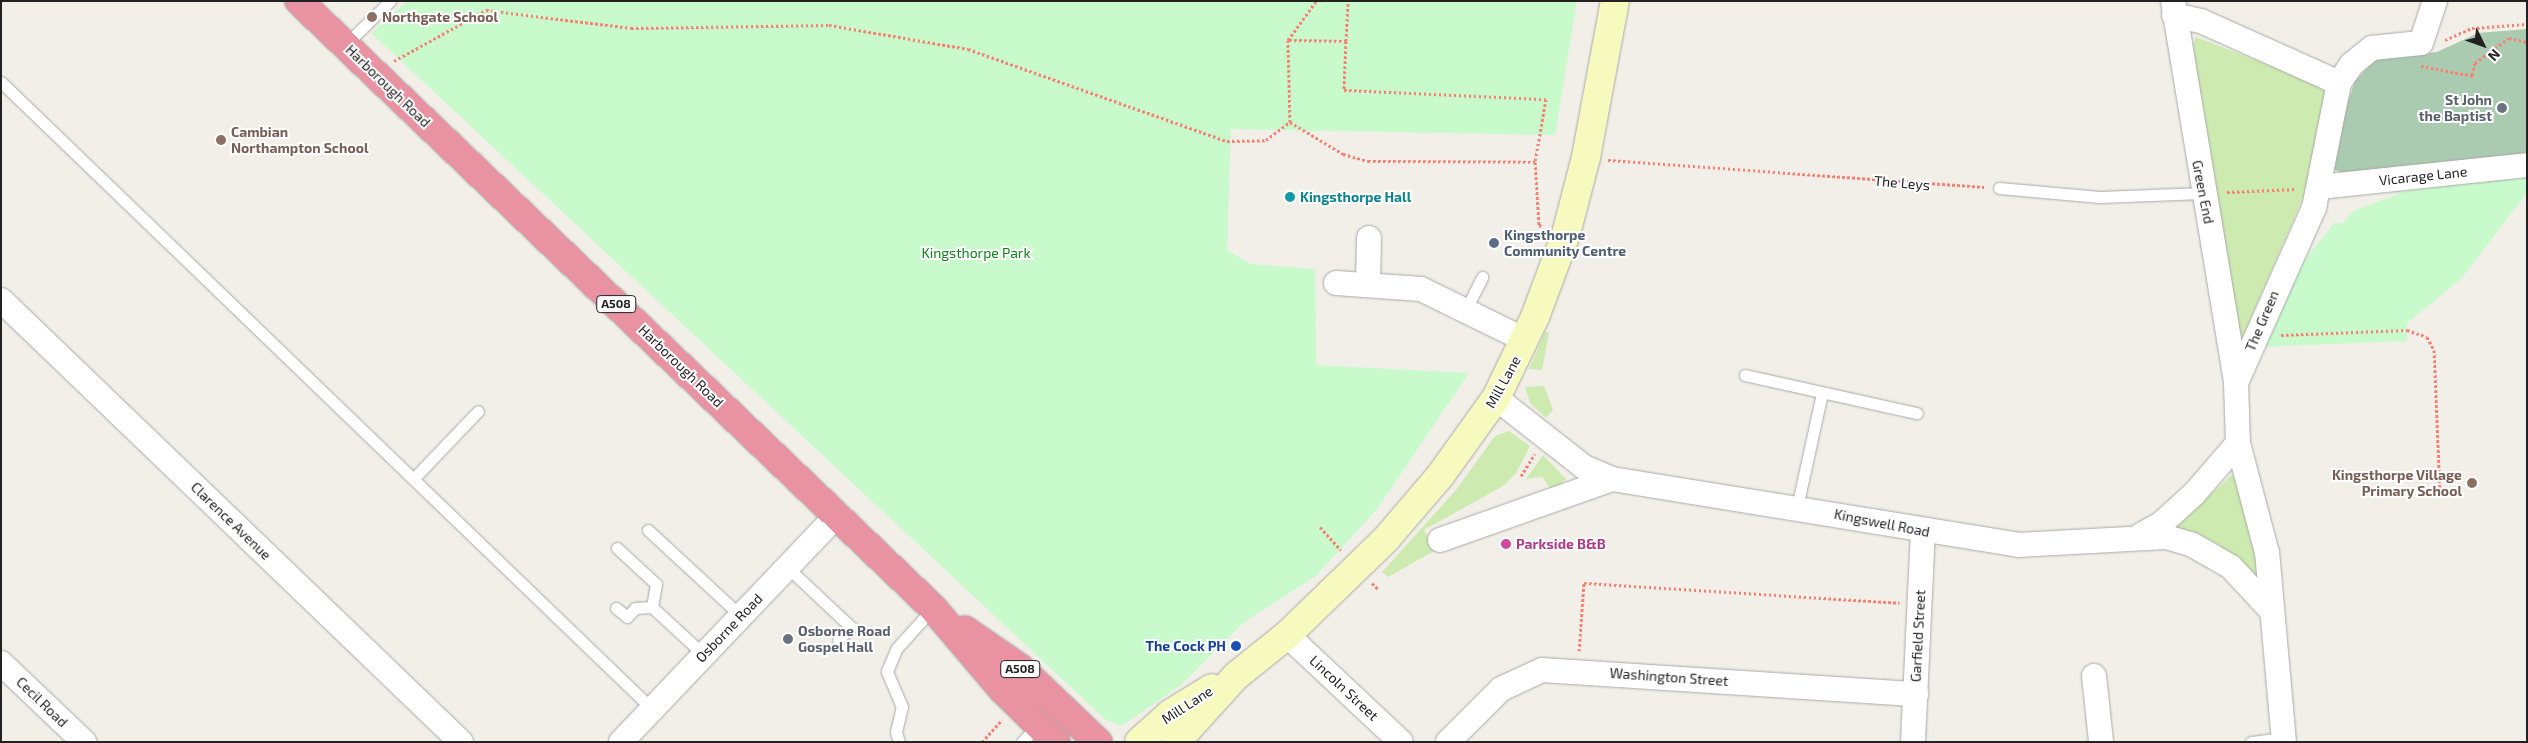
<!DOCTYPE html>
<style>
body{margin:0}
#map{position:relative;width:2528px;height:743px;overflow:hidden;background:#f2efe9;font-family:"Exo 2",sans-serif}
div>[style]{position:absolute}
.grass>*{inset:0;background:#cdebb0}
.cemetery>*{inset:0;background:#aacbaf}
.park>*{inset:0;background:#c8facc}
.path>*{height:3px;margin-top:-1.5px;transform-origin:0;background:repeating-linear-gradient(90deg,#fa8072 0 2.5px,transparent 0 5px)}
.roads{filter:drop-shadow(0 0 1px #a9a9a9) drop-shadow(0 0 1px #a9a9a9)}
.lane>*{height:11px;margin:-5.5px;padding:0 5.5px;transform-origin:5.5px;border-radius:5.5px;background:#fff}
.street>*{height:24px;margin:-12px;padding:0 12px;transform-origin:12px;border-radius:12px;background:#fff}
.secondary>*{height:28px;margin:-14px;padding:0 14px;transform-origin:14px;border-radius:14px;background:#f7fabf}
.highway>*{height:28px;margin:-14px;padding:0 14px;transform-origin:14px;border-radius:14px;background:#e892a2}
.dots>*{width:14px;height:14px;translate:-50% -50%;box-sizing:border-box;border:2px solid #fff;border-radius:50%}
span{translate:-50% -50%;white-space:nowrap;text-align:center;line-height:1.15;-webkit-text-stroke:4px #fff;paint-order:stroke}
.shield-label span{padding:1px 4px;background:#fff;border:1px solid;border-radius:4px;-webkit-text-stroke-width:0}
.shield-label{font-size:12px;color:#222;font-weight:700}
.education-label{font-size:14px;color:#785e54;font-weight:700}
.left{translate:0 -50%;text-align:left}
.right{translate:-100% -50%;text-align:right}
.street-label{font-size:14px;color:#222}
.worship-label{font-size:14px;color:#5b616d;font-weight:700}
.culture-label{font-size:14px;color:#0d838f;font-weight:700}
.service-label{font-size:14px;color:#4e5e75;font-weight:700}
.park-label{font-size:14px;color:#0c8416}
.hotel-label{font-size:14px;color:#b23c85;font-weight:700}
.transit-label{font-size:14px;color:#164399;font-weight:700}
.frame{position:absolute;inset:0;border:2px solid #222;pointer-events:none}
.north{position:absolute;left:2458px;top:20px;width:50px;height:50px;-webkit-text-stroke:4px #fff;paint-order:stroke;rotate:132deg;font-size:14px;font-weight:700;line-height:20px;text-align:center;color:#222}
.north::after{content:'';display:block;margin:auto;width:18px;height:22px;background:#222;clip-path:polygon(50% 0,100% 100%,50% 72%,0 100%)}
</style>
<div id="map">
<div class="grass">
<i style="clip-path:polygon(2196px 37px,2317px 84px,2326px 94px,2310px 182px,2243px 336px,2239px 335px,2192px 47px)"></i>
<i style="clip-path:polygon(1545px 332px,1549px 332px,1542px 370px,1529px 369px)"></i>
<i style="clip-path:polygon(1544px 386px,1553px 410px,1546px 418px,1530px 403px,1525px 387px)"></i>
<i style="clip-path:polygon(1509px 431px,1530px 446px,1516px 473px,1503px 486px,1424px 530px,1434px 551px,1388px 577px,1382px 572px,1456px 490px,1495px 436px)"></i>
<i style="clip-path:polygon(1543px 455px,1566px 479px,1552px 491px,1542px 477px,1526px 479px)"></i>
<i style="clip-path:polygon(2233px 474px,2251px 514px,2258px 579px,2219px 545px,2174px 527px)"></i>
</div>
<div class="cemetery">
<i style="clip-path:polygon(2527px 29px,2527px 157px,2342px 173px,2331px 168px,2336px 137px,2355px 81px,2375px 60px,2437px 52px,2478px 33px)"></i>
</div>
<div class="park">
<i style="clip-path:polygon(407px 1px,1577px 1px,1555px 135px,1231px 129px,1227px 250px,1251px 264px,1315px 269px,1316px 365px,1469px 373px,1377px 509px,1316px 576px,1243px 623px,1182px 684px,1122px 726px,1106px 720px,371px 33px)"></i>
<i style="clip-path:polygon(2527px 175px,2527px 193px,2461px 279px,2407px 323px,2407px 341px,2263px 347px,2295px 272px,2335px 222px,2342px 224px,2353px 211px,2406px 191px)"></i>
</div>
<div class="path">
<i style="left:1289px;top:40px;width:57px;rotate:1deg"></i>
<i style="left:1346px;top:41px;width:40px;rotate:-87.1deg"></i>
<i style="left:2445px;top:40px;width:30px;rotate:-24deg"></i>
<i style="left:2472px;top:28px;width:55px;rotate:-4.2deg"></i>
<i style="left:1346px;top:41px;width:49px;rotate:92.3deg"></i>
<i style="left:1344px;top:90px;width:202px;rotate:2.6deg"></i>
<i style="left:1546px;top:99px;width:64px;rotate:99.9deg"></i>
<i style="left:394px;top:61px;width:105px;rotate:-29deg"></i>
<i style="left:486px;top:10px;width:146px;rotate:7.1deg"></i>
<i style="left:631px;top:28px;width:198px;rotate:-0.9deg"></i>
<i style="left:829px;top:25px;width:141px;rotate:9.8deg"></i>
<i style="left:968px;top:49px;width:275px;rotate:19.6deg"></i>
<i style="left:1227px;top:141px;width:39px;rotate:-1deg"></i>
<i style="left:1266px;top:140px;width:30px;rotate:-37deg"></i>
<i style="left:1290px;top:122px;width:82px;rotate:-91.4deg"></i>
<i style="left:1288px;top:40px;width:48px;rotate:-54.3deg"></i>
<i style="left:2421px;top:66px;width:54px;rotate:10.7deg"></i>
<i style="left:2472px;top:75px;width:12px;rotate:-76deg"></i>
<i style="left:2475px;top:63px;width:42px;rotate:-36.3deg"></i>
<i style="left:2509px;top:38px;width:18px;rotate:13deg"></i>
<i style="left:1290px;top:122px;width:62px;rotate:31.1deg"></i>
<i style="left:1343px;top:154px;width:26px;rotate:16deg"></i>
<i style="left:1368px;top:161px;width:167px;rotate:0.3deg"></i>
<i style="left:1535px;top:162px;width:63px;rotate:86.4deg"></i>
<i style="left:1539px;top:225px;width:5px;rotate:22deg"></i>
<i style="left:1608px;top:160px;width:377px;rotate:4.1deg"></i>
<i style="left:2227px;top:192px;width:69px;rotate:-2.5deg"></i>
<i style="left:2281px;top:335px;width:126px;rotate:-2.3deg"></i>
<i style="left:2407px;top:330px;width:21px;rotate:19deg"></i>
<i style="left:2427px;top:337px;width:15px;rotate:62deg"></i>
<i style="left:2434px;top:350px;width:144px;rotate:87.6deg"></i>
<i style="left:1521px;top:476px;width:26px;rotate:-58deg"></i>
<i style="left:1320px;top:527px;width:31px;rotate:48deg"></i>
<i style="left:1372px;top:583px;width:8px;rotate:45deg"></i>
<i style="left:1579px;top:651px;width:68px;rotate:-85.8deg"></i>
<i style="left:1584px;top:583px;width:316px;rotate:3.6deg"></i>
<i style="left:982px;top:742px;width:30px;rotate:-48deg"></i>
</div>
<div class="roads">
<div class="lane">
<i style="left:345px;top:45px;width:63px;rotate:-44.4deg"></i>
<i style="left:1px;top:82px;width:904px;rotate:43.92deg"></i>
<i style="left:1999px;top:188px;width:101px;rotate:5.1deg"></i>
<i style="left:2100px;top:197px;width:103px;rotate:-2.2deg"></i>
<i style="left:1466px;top:309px;width:36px;rotate:-63deg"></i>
<i style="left:1745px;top:375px;width:176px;rotate:12.5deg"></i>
<i style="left:415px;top:477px;width:91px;rotate:-46.3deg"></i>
<i style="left:1797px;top:507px;width:117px;rotate:-77.6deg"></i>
<i style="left:648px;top:530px;width:127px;rotate:42.8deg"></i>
<i style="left:617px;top:548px;width:53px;rotate:42.7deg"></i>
<i style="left:656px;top:584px;width:23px;rotate:100deg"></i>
<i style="left:652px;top:607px;width:71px;rotate:42.7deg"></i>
<i style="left:787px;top:567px;width:88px;rotate:43.2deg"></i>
<i style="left:851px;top:627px;width:18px;rotate:135deg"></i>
<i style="left:616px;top:608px;width:14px;rotate:39deg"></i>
<i style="left:627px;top:617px;width:12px;rotate:-48deg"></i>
<i style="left:635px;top:608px;width:17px;rotate:-3deg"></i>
<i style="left:899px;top:742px;width:10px;rotate:-107deg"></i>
<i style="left:896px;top:732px;width:26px;rotate:-77deg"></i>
<i style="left:902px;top:707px;width:39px;rotate:-113deg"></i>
<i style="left:887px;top:671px;width:25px;rotate:-67deg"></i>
<i style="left:897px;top:648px;width:54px;rotate:-48deg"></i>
<i style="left:1022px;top:742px;width:25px;rotate:-47deg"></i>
<i style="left:2251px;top:742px;width:33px;rotate:-7deg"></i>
</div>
<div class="street">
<i style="left:2173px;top:1px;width:387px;rotate:80.6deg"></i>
<i style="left:2174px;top:15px;width:28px;rotate:13deg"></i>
<i style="left:2201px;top:21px;width:151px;rotate:24.2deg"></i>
<i style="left:2319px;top:187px;width:209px;rotate:-6deg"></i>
<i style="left:1336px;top:283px;width:85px;rotate:4deg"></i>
<i style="left:1421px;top:289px;width:116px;rotate:26.1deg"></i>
<i style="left:1368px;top:284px;width:46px;rotate:-88.8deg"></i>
<i style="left:1px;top:300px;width:638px;rotate:43.86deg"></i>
<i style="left:1496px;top:398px;width:112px;rotate:38.1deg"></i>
<i style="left:1584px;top:467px;width:30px;rotate:23deg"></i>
<i style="left:1612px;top:479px;width:411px;rotate:9.2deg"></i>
<i style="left:2018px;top:545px;width:148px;rotate:-3.1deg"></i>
<i style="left:2166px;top:537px;width:26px;rotate:16deg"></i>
<i style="left:2191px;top:544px;width:46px;rotate:29.9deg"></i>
<i style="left:2231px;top:567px;width:59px;rotate:47.1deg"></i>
<i style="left:2141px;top:535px;width:23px;rotate:-29deg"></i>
<i style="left:2161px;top:524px;width:45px;rotate:-42.3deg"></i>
<i style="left:2194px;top:494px;width:67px;rotate:-49.2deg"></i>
<i style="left:1440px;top:540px;width:182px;rotate:-19.5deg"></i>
<i style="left:1287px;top:635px;width:156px;rotate:43.2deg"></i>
<i style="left:1px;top:663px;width:115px;rotate:43.6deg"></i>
<i style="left:2094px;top:676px;width:66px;rotate:83.9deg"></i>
<i style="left:621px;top:742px;width:313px;rotate:-46.4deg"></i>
<i style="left:1448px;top:742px;width:75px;rotate:-45deg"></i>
<i style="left:1501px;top:689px;width:45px;rotate:-24.9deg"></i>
<i style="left:1542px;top:670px;width:375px;rotate:3.7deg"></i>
<i style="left:1913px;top:742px;width:211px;rotate:-87.3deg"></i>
<i style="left:2284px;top:742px;width:190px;rotate:-95.1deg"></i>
<i style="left:2267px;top:553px;width:114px;rotate:-104.8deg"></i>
<i style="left:2238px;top:443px;width:60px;rotate:-91.9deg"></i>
<i style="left:2236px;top:383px;width:192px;rotate:-66deg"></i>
<i style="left:2314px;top:208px;width:127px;rotate:-78.7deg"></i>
<i style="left:2339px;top:83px;width:23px;rotate:-56deg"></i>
<i style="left:2352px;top:64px;width:26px;rotate:-39deg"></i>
<i style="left:2372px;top:48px;width:49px;rotate:-5.8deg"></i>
<i style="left:2421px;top:43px;width:44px;rotate:-71.6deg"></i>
</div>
<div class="secondary">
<i style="left:1139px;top:742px;width:42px;rotate:-42.1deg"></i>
<i style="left:1170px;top:714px;width:49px;rotate:-31.8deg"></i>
<i style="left:1176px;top:742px;width:89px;rotate:-47.7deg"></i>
<i style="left:1236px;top:676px;width:65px;rotate:-38.8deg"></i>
<i style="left:1287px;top:635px;width:138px;rotate:-44.1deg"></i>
<i style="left:1386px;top:539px;width:83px;rotate:-49.4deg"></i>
<i style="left:1440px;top:476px;width:96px;rotate:-54.3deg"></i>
<i style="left:1496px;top:398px;width:90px;rotate:-64.3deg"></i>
<i style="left:1535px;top:317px;width:89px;rotate:-69.5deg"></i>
<i style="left:1566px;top:234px;width:80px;rotate:-75.4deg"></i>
<i style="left:1586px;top:157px;width:159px;rotate:-79.5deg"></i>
</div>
<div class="highway">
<i style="left:299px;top:1px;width:878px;rotate:43.75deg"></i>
<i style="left:933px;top:608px;width:106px;rotate:49.6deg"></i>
<i style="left:1002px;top:689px;width:76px;rotate:44.5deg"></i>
<i style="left:965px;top:630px;width:67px;rotate:34.6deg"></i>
<i style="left:1020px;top:668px;width:108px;rotate:43.5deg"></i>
</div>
</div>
<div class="dots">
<i style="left:372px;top:17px;background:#8d6e63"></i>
<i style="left:2502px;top:108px;background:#6b7280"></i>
<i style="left:221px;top:140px;background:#8d6e63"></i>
<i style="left:1290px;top:197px;background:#0f9aa8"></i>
<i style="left:1494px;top:243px;background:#5c6f8a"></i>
<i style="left:2472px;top:483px;background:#8d6e63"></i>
<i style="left:1506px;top:544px;background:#d1479c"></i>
<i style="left:788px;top:639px;background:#6b7280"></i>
<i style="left:1236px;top:646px;background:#1a4fb4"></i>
</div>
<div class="shield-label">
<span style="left:616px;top:304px">A508</span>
<span style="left:1020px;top:669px">A508</span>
</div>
<div class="education-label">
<span class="left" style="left:382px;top:17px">Northgate School</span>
<span class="left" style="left:231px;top:140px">Cambian<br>Northampton School</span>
<span class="right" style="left:2462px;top:483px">Kingsthorpe Village<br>Primary School</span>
</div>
<div class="street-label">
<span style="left:388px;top:86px;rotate:44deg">Harborough Road</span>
<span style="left:2423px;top:176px;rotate:-6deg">Vicarage Lane</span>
<span style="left:1902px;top:183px;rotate:5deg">The Leys</span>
<span style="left:2203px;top:192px;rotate:79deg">Green End</span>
<span style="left:2262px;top:321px;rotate:-67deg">The Green</span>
<span style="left:681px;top:366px;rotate:44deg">Harborough Road</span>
<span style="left:1503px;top:382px;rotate:-61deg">Mill Lane</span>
<span style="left:231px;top:521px;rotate:44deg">Clarence Avenue</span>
<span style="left:1882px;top:523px;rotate:11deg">Kingswell Road</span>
<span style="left:729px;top:628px;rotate:-46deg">Osborne Road</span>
<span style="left:1918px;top:636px;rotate:-87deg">Garfield Street</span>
<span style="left:1669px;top:677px;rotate:4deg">Washington Street</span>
<span style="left:1344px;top:688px;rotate:43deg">Lincoln Street</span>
<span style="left:42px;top:702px;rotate:44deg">Cecil Road</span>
<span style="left:1187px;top:705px;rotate:-33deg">Mill Lane</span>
</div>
<div class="worship-label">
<span class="right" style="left:2492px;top:108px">St John<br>the Baptist</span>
<span class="left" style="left:798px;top:639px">Osborne Road<br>Gospel Hall</span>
</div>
<div class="culture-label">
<span class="left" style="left:1300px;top:197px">Kingsthorpe Hall</span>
</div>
<div class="service-label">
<span class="left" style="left:1504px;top:243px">Kingsthorpe<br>Community Centre</span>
</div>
<div class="park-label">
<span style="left:976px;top:253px">Kingsthorpe Park</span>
</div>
<div class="hotel-label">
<span class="left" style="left:1516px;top:544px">Parkside B&amp;B</span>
</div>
<div class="transit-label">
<span class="right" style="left:1226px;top:646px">The Cock PH</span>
</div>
<div class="frame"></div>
<div class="north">N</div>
</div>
